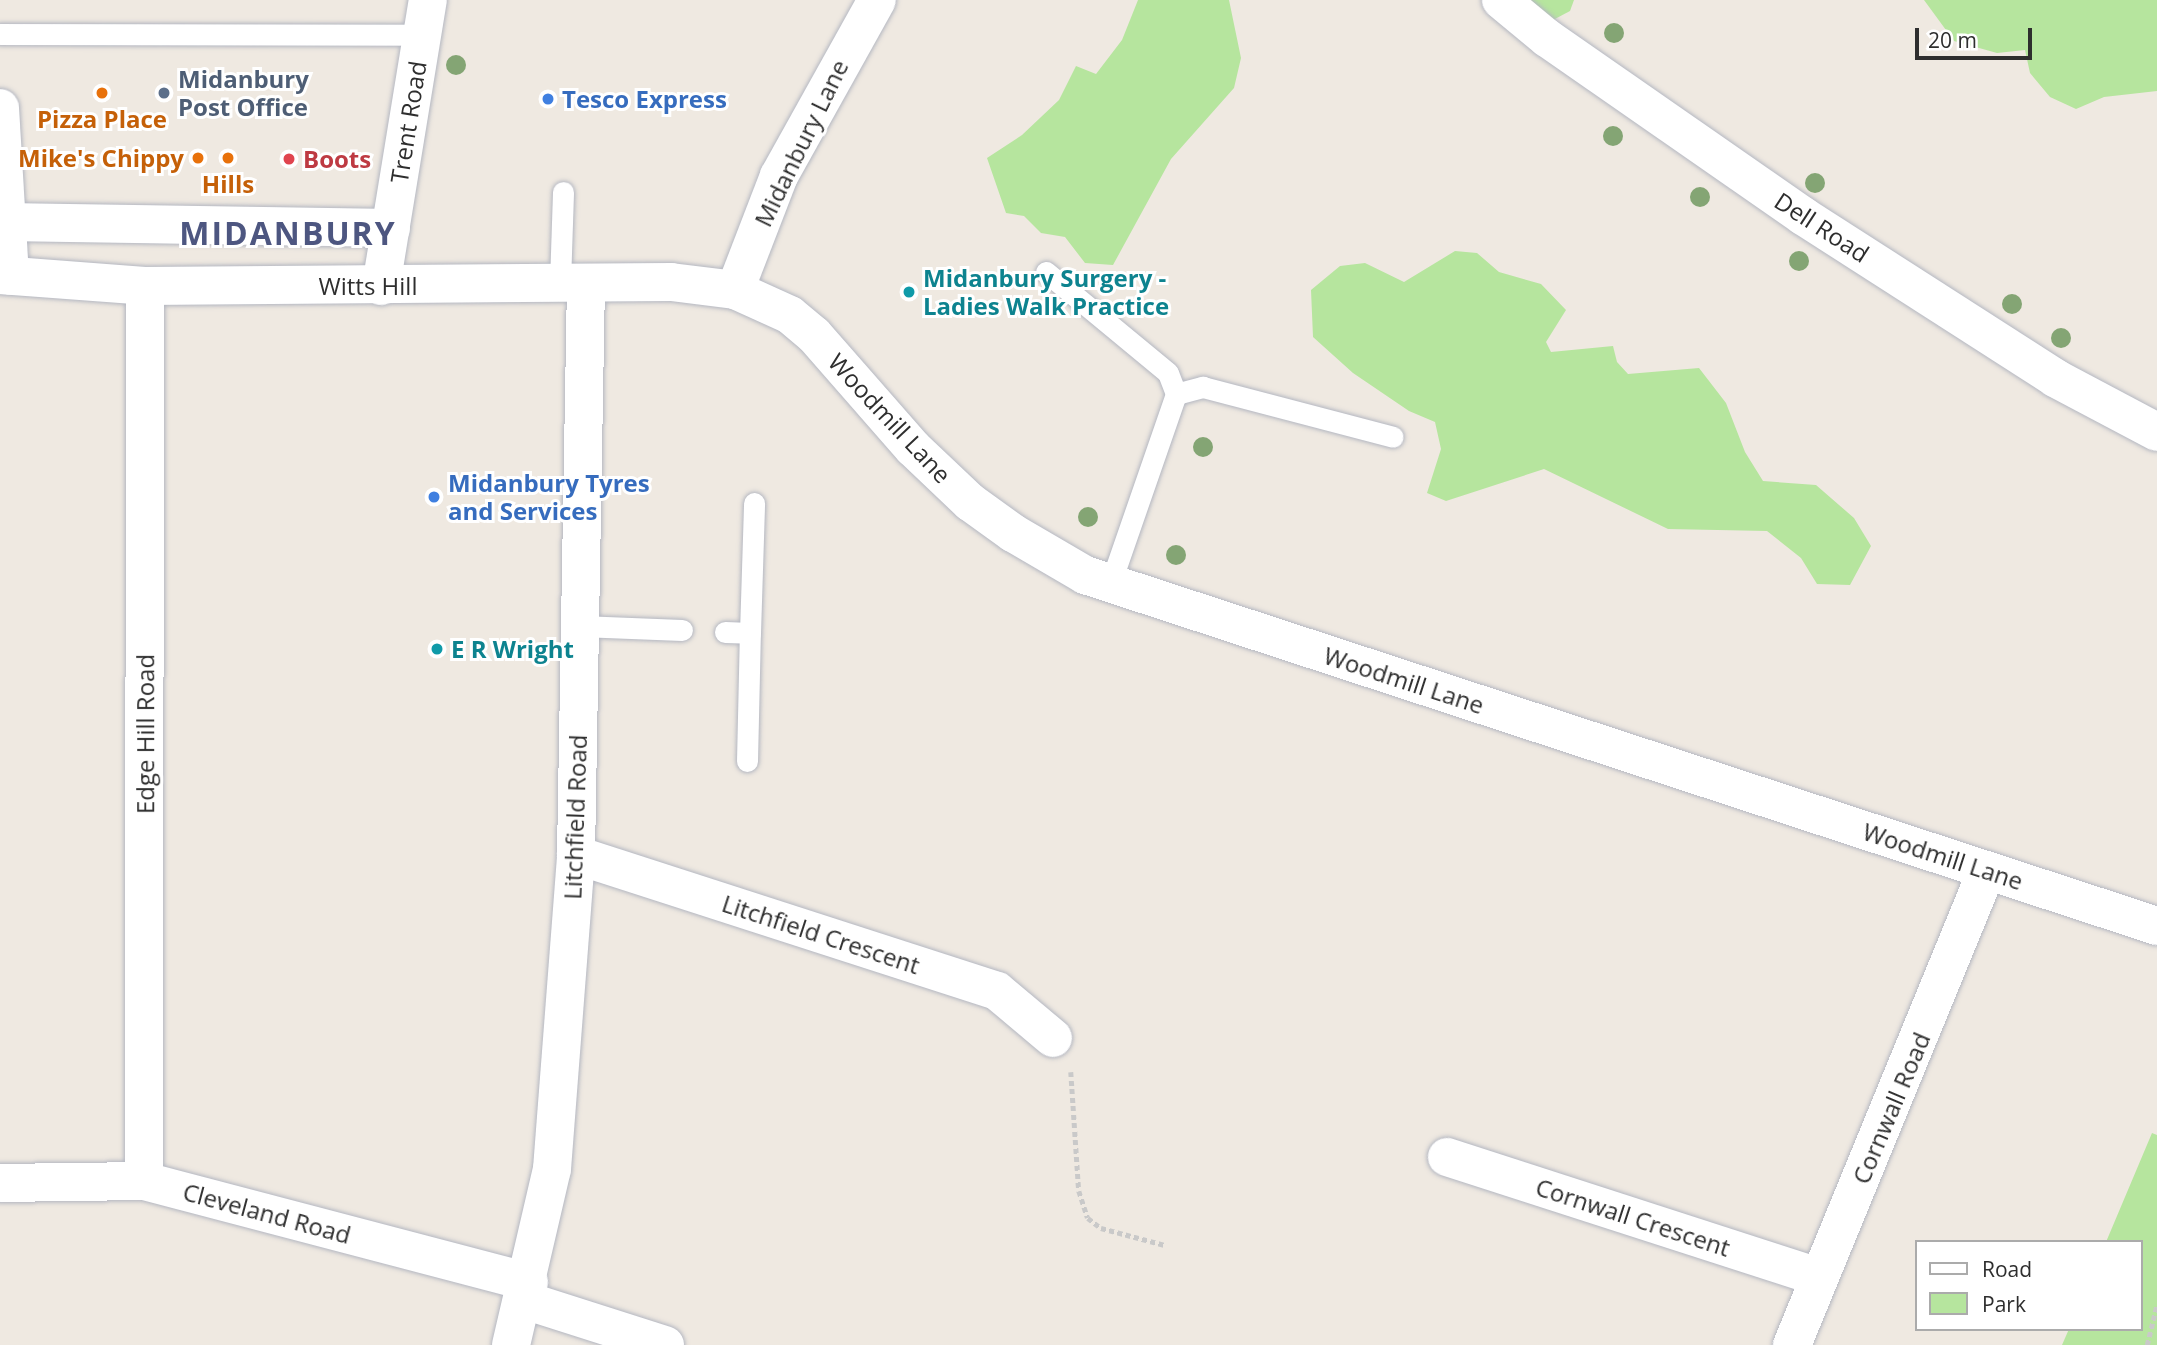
<!DOCTYPE html>
<style>
body{margin:0}
#map{position:relative;width:2157px;height:1345px;overflow:hidden;background:#efe9e1;font-family:"Open Sans",sans-serif}
div>[style]{position:absolute}
.green>*{inset:0;background:#b6e59e}
.path>*{height:4.5px;margin-top:-2.25px;transform-origin:0;background:repeating-linear-gradient(90deg,#c9c9c9 0 5px,transparent 0 8.5px)}
.roads{filter:drop-shadow(0 0 2px #b4b7c1) drop-shadow(0 0 2px #b4b7c1)}
.lane>*{height:21px;margin:-10.5px;padding:0 10.5px;transform-origin:10.5px;border-radius:10.5px;background:#fff}
.street>*{height:38px;margin:-19px;padding:0 19px;transform-origin:19px;border-radius:19px;background:#fff}
.secondary>*{height:38px;margin:-19px;padding:0 19px;transform-origin:19px;border-radius:19px;background:#fff}
.trees>*{width:20px;height:20px;margin:-10px;border-radius:50%;background:#84a574}
.dots>*{width:19px;height:19px;translate:-50% -50%;box-sizing:border-box;border:4px solid #fff;border-radius:50%}
span{translate:-50% -50%;white-space:nowrap;text-align:center;line-height:1.15;-webkit-text-stroke:6px #fff;paint-order:stroke}
.service-label{font-size:24px;color:#4e5e75;font-weight:700}
.left{translate:0 -50%;text-align:left}
.shop-label{font-size:24px;color:#366cbe;font-weight:700}
.food-label{font-size:24px;color:#c56008;font-weight:700}
.right{translate:-100% -50%;text-align:right}
.street-label{font-size:24px;color:#2e2e2e}
.health-label{font-size:24px;color:#be3a42;font-weight:700}
.culture-label{font-size:24px;color:#0d838f;font-weight:700}
.district-label{font-size:32px;color:#4d5680;font-weight:700;letter-spacing:2px}
.legend{position:absolute;left:1915px;top:1240px;width:228px;height:91px;box-sizing:border-box;background:#fff;border:2px solid #ababab;margin:0;padding:9px 12px;list-style:none;font-size:21px;color:#2e2e2e}
.legend li{display:flex;align-items:center;gap:14px;height:35px}
.legend b{width:35px;border:2px solid #ababab}
.scale{position:absolute;left:1915px;top:28px;width:117px;height:32px;box-sizing:border-box;border:4px solid #2e2e2e;border-top:0;padding-left:9px;font-size:21px;line-height:24px;white-space:nowrap;color:#2e2e2e;-webkit-text-stroke:5px #fff;paint-order:stroke}
</style>
<div id="map">
<div class="green">
<i style="clip-path:polygon(1138px 0,1229px 0,1241px 58px,1234px 88px,1171px 159px,1113px 265px,1085px 263px,1065px 237px,1041px 233px,1024px 216px,1006px 213px,987px 158px,1022px 135px,1059px 100px,1076px 66px,1096px 74px,1122px 40px)"></i>
<i style="clip-path:polygon(1529px 0,1574px 0,1570px 11px,1553px 20px)"></i>
<i style="clip-path:polygon(1924px 0,2157px 0,2157px 91px,2104px 97px,2076px 109px,2050px 97px,2030px 73px,2025px 50px,1997px 53px,1954px 41px)"></i>
<i style="clip-path:polygon(1455px 251px,1477px 253px,1499px 272px,1541px 284px,1566px 310px,1546px 342px,1551px 352px,1613px 346px,1617px 362px,1628px 374px,1699px 368px,1726px 403px,1745px 452px,1763px 481px,1816px 485px,1854px 518px,1871px 546px,1850px 585px,1817px 584px,1801px 558px,1767px 531px,1668px 529px,1544px 469px,1446px 501px,1427px 493px,1441px 449px,1435px 422px,1409px 411px,1353px 373px,1313px 337px,1311px 290px,1340px 266px,1365px 263px,1404px 282px)"></i>
<i style="clip-path:polygon(2152px 1133px,2157px 1135px,2157px 1345px,2062px 1345px,2069px 1329px,2141px 1329px,2141px 1242px,2106px 1242px)"></i>
</div>
<div class="path">
<i style="left:1071px;top:1072px;width:119px;rotate:86.2deg"></i>
<i style="left:1079px;top:1191px;width:28px;rotate:72deg"></i>
<i style="left:1088px;top:1218px;width:16px;rotate:38deg"></i>
<i style="left:1101px;top:1228px;width:66px;rotate:14.9deg"></i>
<i style="left:2147px;top:1345px;width:42px;rotate:-76.3deg"></i>
</div>
<div class="roads">
<div class="lane">
<i style="left:0;top:34px;width:423px;rotate:0.1deg"></i>
<i style="left:1046px;top:272px;width:158px;rotate:39.6deg"></i>
<i style="left:1168px;top:373px;width:22px;rotate:69deg"></i>
<i style="left:1176px;top:394px;width:202px;rotate:109.1deg"></i>
<i style="left:560px;top:283px;width:91px;rotate:-88.1deg"></i>
<i style="left:1176px;top:394px;width:28px;rotate:-15deg"></i>
<i style="left:1203px;top:387px;width:196px;rotate:14.7deg"></i>
<i style="left:580px;top:626px;width:102px;rotate:2.2deg"></i>
<i style="left:725px;top:632px;width:25px;rotate:2deg"></i>
<i style="left:750px;top:633px;width:130px;rotate:-88.2deg"></i>
<i style="left:747px;top:761px;width:128px;rotate:-88.7deg"></i>
</div>
<div class="street">
<i style="left:1501px;top:0;width:60px;rotate:39.6deg"></i>
<i style="left:1547px;top:38px;width:312px;rotate:34.8deg"></i>
<i style="left:1803px;top:216px;width:300px;rotate:32.7deg"></i>
<i style="left:2055px;top:378px;width:115px;rotate:27.9deg"></i>
<i style="left:0;top:108px;width:168px;rotate:86.6deg"></i>
<i style="left:7px;top:222px;width:384px;rotate:0.9deg"></i>
<i style="left:381px;top:286px;width:290px;rotate:-80.7deg"></i>
<i style="left:735px;top:290px;width:122px;rotate:-68.9deg"></i>
<i style="left:779px;top:176px;width:201px;rotate:-60.9deg"></i>
<i style="left:576px;top:855px;width:442px;rotate:17.9deg"></i>
<i style="left:997px;top:991px;width:73px;rotate:40deg"></i>
<i style="left:1447px;top:1157px;width:391px;rotate:17.9deg"></i>
<i style="left:144px;top:1181px;width:895px;rotate:-89.94deg"></i>
<i style="left:0;top:1183px;width:144px;rotate:-0.8deg"></i>
<i style="left:144px;top:1181px;width:398px;rotate:14.7deg"></i>
<i style="left:524px;top:1300px;width:148px;rotate:17.7deg"></i>
<i style="left:511px;top:1345px;width:181px;rotate:-76.9deg"></i>
<i style="left:552px;top:1169px;width:315px;rotate:-85.6deg"></i>
<i style="left:576px;top:855px;width:572px;rotate:-89deg"></i>
<i style="left:1792px;top:1345px;width:513px;rotate:-67.68deg"></i>
</div>
<div class="secondary">
<i style="left:0;top:275px;width:145px;rotate:4.3deg"></i>
<i style="left:145px;top:286px;width:526px;rotate:-0.44deg"></i>
<i style="left:671px;top:282px;width:64px;rotate:7.1deg"></i>
<i style="left:735px;top:290px;width:60px;rotate:24.4deg"></i>
<i style="left:790px;top:315px;width:31px;rotate:40deg"></i>
<i style="left:814px;top:335px;width:150px;rotate:48.8deg"></i>
<i style="left:913px;top:448px;width:79px;rotate:43.5deg"></i>
<i style="left:970px;top:502px;width:53px;rotate:35.8deg"></i>
<i style="left:1013px;top:533px;width:83px;rotate:30.3deg"></i>
<i style="left:1085px;top:575px;width:1128px;rotate:18.13deg"></i>
</div>
</div>
<div class="trees">
<i style="left:1614px;top:33px"></i>
<i style="left:456px;top:65px"></i>
<i style="left:1613px;top:136px"></i>
<i style="left:1815px;top:183px"></i>
<i style="left:1700px;top:197px"></i>
<i style="left:1799px;top:261px"></i>
<i style="left:2012px;top:304px"></i>
<i style="left:2061px;top:338px"></i>
<i style="left:1203px;top:447px"></i>
<i style="left:1088px;top:517px"></i>
<i style="left:1176px;top:555px"></i>
</div>
<div class="dots">
<i style="left:102px;top:93px;background:#e8710a"></i>
<i style="left:164px;top:93px;background:#5c6f8a"></i>
<i style="left:548px;top:99px;background:#3f7fe0"></i>
<i style="left:198px;top:158px;background:#e8710a"></i>
<i style="left:228px;top:158px;background:#e8710a"></i>
<i style="left:289px;top:159px;background:#e0444e"></i>
<i style="left:909px;top:292px;background:#0f9aa8"></i>
<i style="left:434px;top:497px;background:#3f7fe0"></i>
<i style="left:437px;top:649px;background:#0f9aa8"></i>
</div>
<div class="service-label">
<span class="left" style="left:178px;top:93px">Midanbury<br>Post Office</span>
</div>
<div class="shop-label">
<span class="left" style="left:562px;top:99px">Tesco Express</span>
<span class="left" style="left:448px;top:497px">Midanbury Tyres<br>and Services</span>
</div>
<div class="food-label">
<span style="left:102px;top:119px">Pizza Place</span>
<span class="right" style="left:184px;top:158px">Mike's Chippy</span>
<span style="left:228px;top:184px">Hills</span>
</div>
<div class="street-label">
<span style="left:408px;top:122px;rotate:-81deg">Trent Road</span>
<span style="left:801px;top:143px;rotate:-64deg">Midanbury Lane</span>
<span style="left:1822px;top:227px;rotate:33deg">Dell Road</span>
<span style="left:368px;top:286px">Witts Hill</span>
<span style="left:890px;top:418px;rotate:47deg">Woodmill Lane</span>
<span style="left:1404px;top:680px;rotate:18deg">Woodmill Lane</span>
<span style="left:145px;top:734px;rotate:-90deg">Edge Hill Road</span>
<span style="left:575px;top:817px;rotate:-88deg">Litchfield Road</span>
<span style="left:1943px;top:856px;rotate:18deg">Woodmill Lane</span>
<span style="left:821px;top:934px;rotate:18deg">Litchfield Crescent</span>
<span style="left:1891px;top:1108px;rotate:-67deg">Cornwall Road</span>
<span style="left:267px;top:1213px;rotate:15deg">Cleveland Road</span>
<span style="left:1633px;top:1217px;rotate:18deg">Cornwall Crescent</span>
</div>
<div class="health-label">
<span class="left" style="left:303px;top:159px">Boots</span>
</div>
<div class="culture-label">
<span class="left" style="left:923px;top:292px">Midanbury Surgery -<br>Ladies Walk Practice</span>
<span class="left" style="left:451px;top:649px">E R Wright</span>
</div>
<div class="district-label">
<span style="left:288px;top:233px">MIDANBURY</span>
</div>
<ul class="legend">
<li><b style="height:9px;background:#fff"></b>Road</li>
<li><b style="height:19px;background:#b6e59e"></b>Park</li>
</ul>
<div class="scale">20 m</div>
</div>
